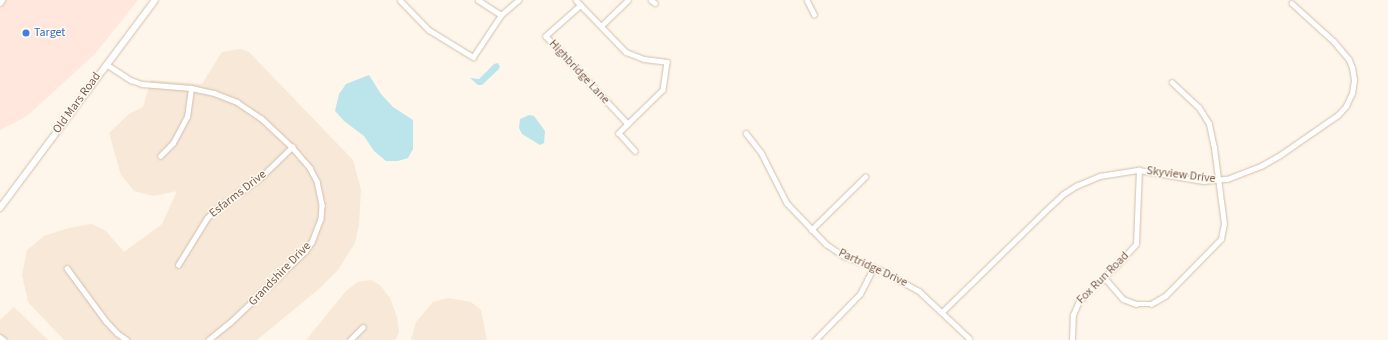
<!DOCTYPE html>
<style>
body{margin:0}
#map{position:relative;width:1388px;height:340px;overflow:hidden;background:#fef6ea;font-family:"Source Sans 3",sans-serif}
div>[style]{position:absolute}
.residential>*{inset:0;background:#f7e8d7}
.commercial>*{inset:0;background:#ffe7dd}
.water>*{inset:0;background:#bbe4eb}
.roads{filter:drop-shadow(0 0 1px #d3bead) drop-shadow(0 0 1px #d3bead)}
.minor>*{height:4.5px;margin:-2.25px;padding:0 2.25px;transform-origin:2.25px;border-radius:2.25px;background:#fff}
.tertiary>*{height:6px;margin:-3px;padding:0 3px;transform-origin:3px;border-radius:3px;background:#fff}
.dots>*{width:11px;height:11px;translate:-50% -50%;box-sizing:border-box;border:2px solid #fffaf2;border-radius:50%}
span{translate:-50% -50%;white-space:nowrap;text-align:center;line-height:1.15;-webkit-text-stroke:3px #fffaf2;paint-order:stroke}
.shop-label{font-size:12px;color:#366cbe}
.left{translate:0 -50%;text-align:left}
.street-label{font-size:12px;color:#7d5c49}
</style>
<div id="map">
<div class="residential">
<i style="clip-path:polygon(240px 49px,249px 52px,353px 160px,361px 189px,359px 225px,355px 243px,338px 270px,320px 288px,257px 340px,64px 340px,28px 302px,22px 275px,27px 250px,44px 236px,69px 228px,91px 224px,105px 230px,124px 252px,162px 224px,177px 191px,154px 196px,134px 191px,121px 175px,109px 133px,129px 114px,143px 107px,151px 80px,202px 84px,222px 52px)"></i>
<i style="clip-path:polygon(371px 280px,380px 285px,390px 298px,397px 317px,399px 332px,395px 340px,306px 340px,346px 291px,358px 282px)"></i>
<i style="clip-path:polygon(448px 298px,471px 302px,481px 310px,487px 340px,411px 340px,416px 322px,433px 302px)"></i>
<i style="clip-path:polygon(14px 307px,48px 340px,0 340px,0 320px)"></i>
</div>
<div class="commercial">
<i style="clip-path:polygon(0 0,138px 0,95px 54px,27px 116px,0 130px)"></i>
</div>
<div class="water">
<i style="clip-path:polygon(498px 63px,500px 67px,498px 70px,482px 85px,478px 85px,470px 78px,479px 79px,494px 64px)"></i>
<i style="clip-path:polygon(369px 75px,381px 94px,393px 107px,413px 120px,413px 149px,408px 158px,398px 161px,386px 161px,374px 151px,364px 136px,344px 121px,335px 111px,339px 94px,346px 84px)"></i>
<i style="clip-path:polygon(529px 115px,534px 116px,545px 131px,544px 143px,540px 145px,522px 134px,519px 128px,520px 119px)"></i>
</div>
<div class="roads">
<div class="minor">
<i style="left:400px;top:0;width:42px;rotate:46deg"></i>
<i style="left:429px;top:30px;width:52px;rotate:31.5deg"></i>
<i style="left:473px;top:57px;width:50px;rotate:-56.3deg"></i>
<i style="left:501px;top:15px;width:23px;rotate:-41deg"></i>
<i style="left:478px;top:0;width:27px;rotate:33deg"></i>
<i style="left:576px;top:0;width:72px;rotate:46.1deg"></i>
<i style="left:626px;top:52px;width:19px;rotate:21deg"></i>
<i style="left:644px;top:59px;width:23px;rotate:7deg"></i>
<i style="left:667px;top:62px;width:28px;rotate:98deg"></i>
<i style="left:663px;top:90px;width:62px;rotate:135.7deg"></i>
<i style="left:619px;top:133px;width:24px;rotate:48deg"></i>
<i style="left:651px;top:0;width:5px;rotate:37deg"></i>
<i style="left:807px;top:0;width:16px;rotate:63deg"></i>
<i style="left:0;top:3px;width:4px;rotate:-56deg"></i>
<i style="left:581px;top:5px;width:47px;rotate:138.5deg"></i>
<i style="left:546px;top:36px;width:120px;rotate:47deg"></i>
<i style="left:601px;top:26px;width:37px;rotate:-44deg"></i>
<i style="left:106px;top:64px;width:30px;rotate:33deg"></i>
<i style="left:131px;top:80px;width:12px;rotate:20deg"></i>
<i style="left:142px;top:84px;width:49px;rotate:4.7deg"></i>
<i style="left:191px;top:88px;width:24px;rotate:12deg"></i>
<i style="left:214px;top:93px;width:25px;rotate:21deg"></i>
<i style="left:237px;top:102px;width:29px;rotate:34deg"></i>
<i style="left:261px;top:118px;width:42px;rotate:43.1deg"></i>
<i style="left:292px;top:147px;width:28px;rotate:49deg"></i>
<i style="left:310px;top:168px;width:15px;rotate:62deg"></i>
<i style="left:317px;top:181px;width:25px;rotate:78deg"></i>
<i style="left:322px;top:205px;width:14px;rotate:94deg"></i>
<i style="left:321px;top:219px;width:25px;rotate:111deg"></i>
<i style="left:312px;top:242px;width:11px;rotate:124deg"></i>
<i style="left:306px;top:251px;width:105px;rotate:136.5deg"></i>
<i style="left:230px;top:323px;width:27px;rotate:141deg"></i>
<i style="left:746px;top:133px;width:24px;rotate:52deg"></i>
<i style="left:761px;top:152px;width:57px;rotate:63deg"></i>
<i style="left:787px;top:203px;width:57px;rotate:46.4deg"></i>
<i style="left:826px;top:244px;width:22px;rotate:34deg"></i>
<i style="left:844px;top:256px;width:42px;rotate:21deg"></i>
<i style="left:883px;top:271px;width:41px;rotate:29.1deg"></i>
<i style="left:919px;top:291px;width:69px;rotate:43.2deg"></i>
<i style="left:160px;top:156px;width:18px;rotate:-45deg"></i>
<i style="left:173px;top:143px;width:30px;rotate:-62deg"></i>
<i style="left:187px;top:117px;width:29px;rotate:-82deg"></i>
<i style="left:811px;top:230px;width:76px;rotate:-44.5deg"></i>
<i style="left:178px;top:265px;width:55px;rotate:-58.3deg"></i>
<i style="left:207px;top:218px;width:10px;rotate:-45deg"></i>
<i style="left:214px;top:211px;width:57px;rotate:-35.7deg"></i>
<i style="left:260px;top:178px;width:45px;rotate:-44.1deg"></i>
<i style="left:67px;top:268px;width:66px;rotate:53.7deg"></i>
<i style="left:106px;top:321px;width:16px;rotate:47deg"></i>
<i style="left:117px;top:333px;width:12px;rotate:35deg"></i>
<i style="left:1104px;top:277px;width:29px;rotate:49deg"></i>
<i style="left:1123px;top:299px;width:14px;rotate:21deg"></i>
<i style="left:1136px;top:304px;width:15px"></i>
<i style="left:1151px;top:304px;width:16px;rotate:-30deg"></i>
<i style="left:1165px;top:296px;width:80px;rotate:-45.5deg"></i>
<i style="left:1221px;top:239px;width:15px;rotate:-79deg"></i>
<i style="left:1224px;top:224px;width:77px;rotate:-97.5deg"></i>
<i style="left:1214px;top:148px;width:25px;rotate:-102deg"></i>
<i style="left:1209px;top:124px;width:19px;rotate:-122deg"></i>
<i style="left:1199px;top:108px;width:37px;rotate:-137deg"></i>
<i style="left:942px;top:312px;width:141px;rotate:-44.4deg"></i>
<i style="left:1043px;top:213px;width:26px;rotate:-43deg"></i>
<i style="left:1062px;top:195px;width:17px;rotate:-33deg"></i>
<i style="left:1076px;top:186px;width:26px;rotate:-23deg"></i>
<i style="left:1100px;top:176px;width:39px;rotate:-9deg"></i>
<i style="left:1139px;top:170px;width:65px;rotate:9.8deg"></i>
<i style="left:1203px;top:181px;width:24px;rotate:-5deg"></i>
<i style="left:1227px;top:179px;width:36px;rotate:-21deg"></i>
<i style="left:1261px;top:166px;width:22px;rotate:-30deg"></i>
<i style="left:1280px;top:155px;width:70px;rotate:-34.6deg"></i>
<i style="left:1338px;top:115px;width:12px;rotate:-48deg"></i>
<i style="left:1346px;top:106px;width:14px;rotate:-65deg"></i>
<i style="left:1352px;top:93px;width:13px;rotate:-81deg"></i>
<i style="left:1354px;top:80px;width:12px;rotate:-99deg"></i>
<i style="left:1352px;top:68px;width:9px;rotate:-111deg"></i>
<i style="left:1349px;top:60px;width:23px;rotate:-130deg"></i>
<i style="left:1334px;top:42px;width:57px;rotate:-137.9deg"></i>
<i style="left:0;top:337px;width:5px;rotate:37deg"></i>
<i style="left:350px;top:340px;width:18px;rotate:-45deg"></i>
<i style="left:815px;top:340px;width:64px;rotate:-45.6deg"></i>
<i style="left:860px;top:294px;width:30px;rotate:-63deg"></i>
<i style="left:1072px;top:340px;width:25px;rotate:-88deg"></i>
<i style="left:1073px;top:315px;width:15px;rotate:-67deg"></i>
<i style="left:1079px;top:301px;width:54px;rotate:-43.5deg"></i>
<i style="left:1118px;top:264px;width:27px;rotate:-48deg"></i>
<i style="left:1136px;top:244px;width:74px;rotate:-87.7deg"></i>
</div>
<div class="tertiary">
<i style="left:0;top:208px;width:259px;rotate:-53.3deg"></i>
</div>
</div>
<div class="dots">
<i style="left:26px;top:33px;background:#3f7fe0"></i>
</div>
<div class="shop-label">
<span class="left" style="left:34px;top:33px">Target</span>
</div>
<div class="street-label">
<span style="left:579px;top:72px;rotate:47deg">Highbridge Lane</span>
<span style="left:77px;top:103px;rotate:-54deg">Old Mars Road</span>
<span style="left:1181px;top:175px;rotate:7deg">Skyview Drive</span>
<span style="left:238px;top:194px;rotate:-38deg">Esfarms Drive</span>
<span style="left:873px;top:268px;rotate:25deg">Partridge Drive</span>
<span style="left:280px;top:274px;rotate:-46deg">Grandshire Drive</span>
<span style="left:1103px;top:278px;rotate:-45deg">Fox Run Road</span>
</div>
</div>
